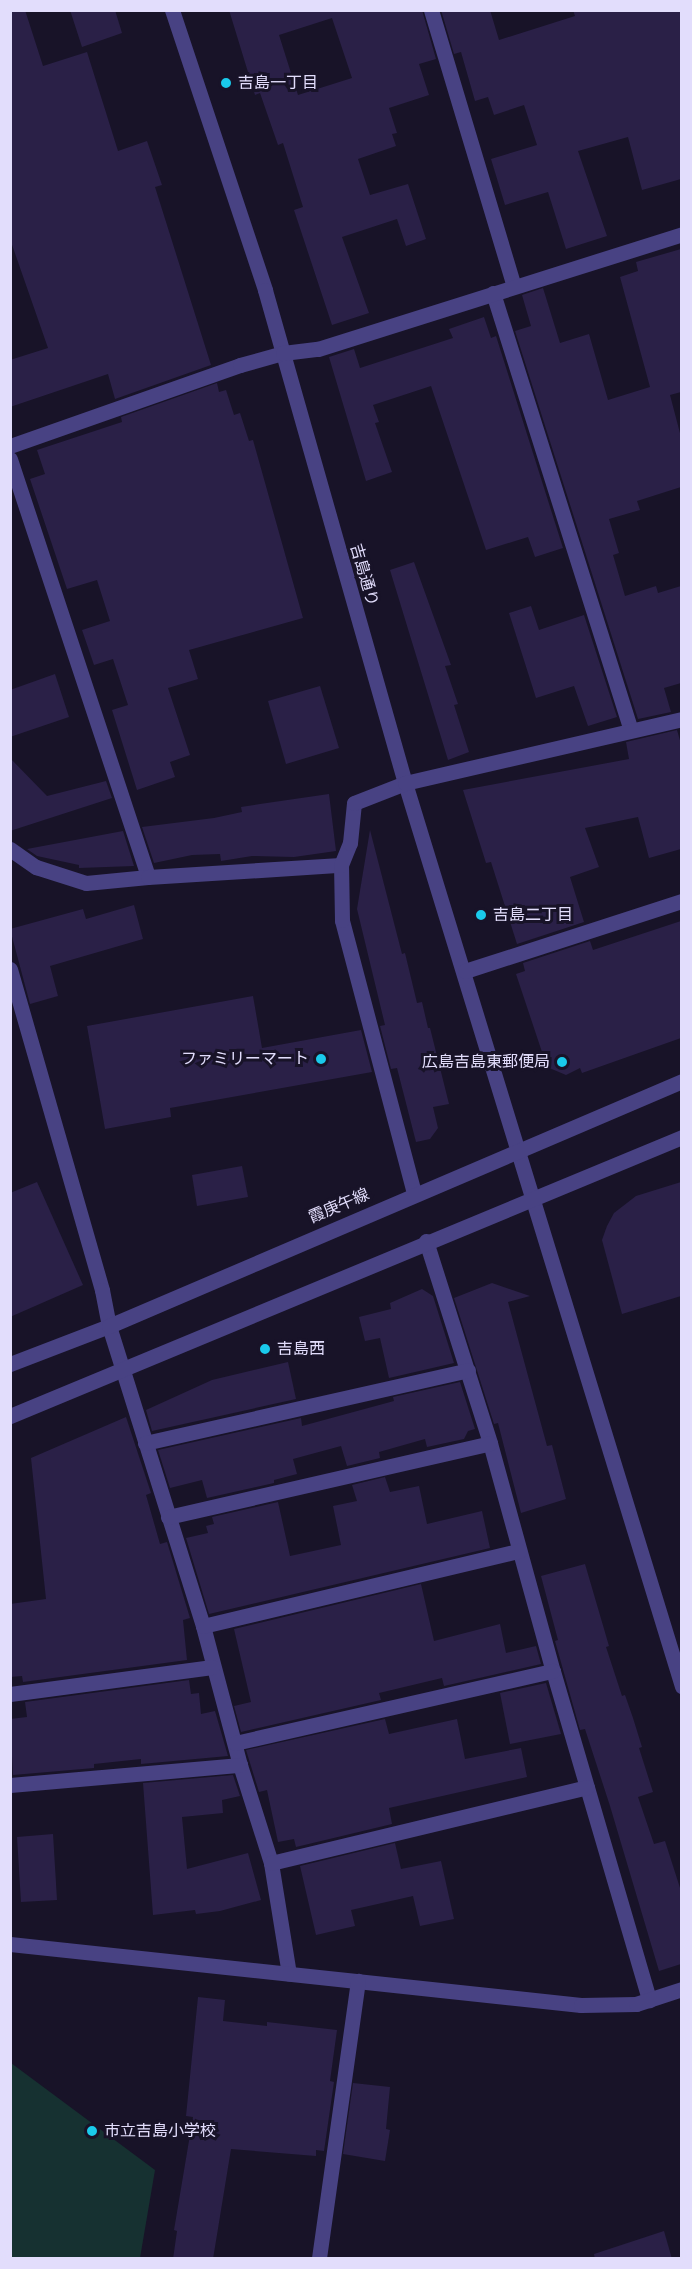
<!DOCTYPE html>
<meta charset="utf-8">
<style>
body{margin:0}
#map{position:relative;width:692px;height:2269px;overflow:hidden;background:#181328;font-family:"DM Sans","Noto Sans JP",sans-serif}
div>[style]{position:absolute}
.green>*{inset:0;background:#163131}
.building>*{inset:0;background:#2a2047}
.minor>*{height:15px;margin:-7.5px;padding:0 7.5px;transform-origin:7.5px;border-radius:7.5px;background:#484283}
.dots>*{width:16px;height:16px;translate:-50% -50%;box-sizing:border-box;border:3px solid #181328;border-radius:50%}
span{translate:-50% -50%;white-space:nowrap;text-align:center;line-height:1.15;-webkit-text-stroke:6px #181328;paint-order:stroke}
.poi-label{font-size:16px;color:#e2ddfc}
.left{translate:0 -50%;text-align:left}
.right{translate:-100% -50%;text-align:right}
.street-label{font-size:16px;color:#e2ddfc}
.frame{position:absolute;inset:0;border:12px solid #e2ddfc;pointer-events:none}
</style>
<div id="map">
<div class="green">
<i style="clip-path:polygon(11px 2063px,155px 2170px,140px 2258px,11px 2258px)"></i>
</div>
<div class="building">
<i style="clip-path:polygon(10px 10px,25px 10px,43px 66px,87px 52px,118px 151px,147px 141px,162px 185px,155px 187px,211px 365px,115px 399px,108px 374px,10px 407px,10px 360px,48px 348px,10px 239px)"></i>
<i style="clip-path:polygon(70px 10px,115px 10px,122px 33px,82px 47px)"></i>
<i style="clip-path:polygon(evenodd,229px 10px,422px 10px,436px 59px,419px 64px,429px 95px,389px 108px,397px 133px,392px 134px,396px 146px,358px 159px,370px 195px,408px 184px,426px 239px,406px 246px,397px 219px,342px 237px,369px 313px,332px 325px,294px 210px,303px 207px,283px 143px,278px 145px,260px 93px,255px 95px,229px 10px,332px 18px,352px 78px,298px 95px,279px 35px,332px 18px)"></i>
<i style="clip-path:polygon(441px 10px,490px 10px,499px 40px,575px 16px,573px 10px,681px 10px,681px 179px,642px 190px,628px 137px,578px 151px,607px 236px,566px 249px,548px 192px,505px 205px,491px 159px,537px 145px,524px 105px,494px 115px,488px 97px,475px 101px,461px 52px,454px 54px)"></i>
<i style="clip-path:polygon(681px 249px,681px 392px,670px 395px,681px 437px,681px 487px,637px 501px,640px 510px,609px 519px,619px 553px,613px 555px,625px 596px,656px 586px,658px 593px,681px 586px,681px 683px,664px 688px,671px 712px,638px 719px,515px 331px,531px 326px,522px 295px,543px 288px,560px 343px,589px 334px,608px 400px,650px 387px,620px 277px,638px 271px,636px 262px)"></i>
<i style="clip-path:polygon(484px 317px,491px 338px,496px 336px,563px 548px,535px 557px,528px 537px,486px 550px,431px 386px,373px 405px,379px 422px,375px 423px,392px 472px,366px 481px,329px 357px,354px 349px,360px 368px,453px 338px,449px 329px)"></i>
<i style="clip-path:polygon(217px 383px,219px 392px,226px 390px,234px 415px,240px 413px,249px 441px,253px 440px,303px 618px,189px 650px,198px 679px,168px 688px,190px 755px,170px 762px,175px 777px,137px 790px,112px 710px,128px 705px,113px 659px,94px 665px,82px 630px,110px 621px,97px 580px,67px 589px,30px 479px,45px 474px,37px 450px,122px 422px,121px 417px)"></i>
<i style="clip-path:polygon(414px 562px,451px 665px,445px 666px,458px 704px,454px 705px,469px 752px,448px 760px,390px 570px)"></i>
<i style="clip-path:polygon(531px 606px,539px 630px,584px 615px,617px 717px,588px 726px,574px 686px,536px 698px,509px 613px)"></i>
<i style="clip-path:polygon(55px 674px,69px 717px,10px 737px,10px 690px)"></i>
<i style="clip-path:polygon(320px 686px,339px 748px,286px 764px,268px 701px)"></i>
<i style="clip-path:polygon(677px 730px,681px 744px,681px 849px,649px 858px,638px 817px,585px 828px,599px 867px,570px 877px,584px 922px,517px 944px,491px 862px,486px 863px,463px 790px,629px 759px,626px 742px)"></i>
<i style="clip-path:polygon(10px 758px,47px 796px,106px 781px,112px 798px,10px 831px)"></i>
<i style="clip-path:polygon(329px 794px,336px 851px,294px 857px,252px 856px,221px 861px,220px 854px,192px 855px,154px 863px,142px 827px,214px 818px,242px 812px,241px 807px,260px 804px)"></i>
<i style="clip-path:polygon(370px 830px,402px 954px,405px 953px,417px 1003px,422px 1002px,428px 1028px,430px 1028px,449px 1104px,433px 1107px,438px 1128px,430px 1139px,416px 1142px,397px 1068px,391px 1069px,380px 1026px,385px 1025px,357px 909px)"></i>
<i style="clip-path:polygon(123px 831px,134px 866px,79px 868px,79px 865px,37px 856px,27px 849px)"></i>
<i style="clip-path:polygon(134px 905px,143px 939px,50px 966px,58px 996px,30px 1004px,10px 929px,83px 909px,86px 919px)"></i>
<i style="clip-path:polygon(681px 921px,681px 1038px,582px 1073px,580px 1068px,566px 1075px,547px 1067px,516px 974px,525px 971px,523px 963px,590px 941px,593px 950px)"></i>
<i style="clip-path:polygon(253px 996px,262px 1048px,361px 1030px,372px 1072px,170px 1108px,171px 1117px,105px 1129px,87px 1026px)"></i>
<i style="clip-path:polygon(242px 1166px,248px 1197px,197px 1206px,192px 1175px)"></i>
<i style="clip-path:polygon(37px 1182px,83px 1285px,10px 1317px,10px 1193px)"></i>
<i style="clip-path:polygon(681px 1182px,681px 1296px,622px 1314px,602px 1240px,607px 1226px,614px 1213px,636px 1196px)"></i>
<i style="clip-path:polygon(492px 1283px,530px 1296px,508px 1302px,547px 1446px,552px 1445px,566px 1499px,521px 1513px,498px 1423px,494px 1424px,454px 1298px)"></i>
<i style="clip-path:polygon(422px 1289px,433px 1296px,454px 1363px,389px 1378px,380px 1338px,365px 1341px,359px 1317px,391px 1309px,390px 1303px)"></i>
<i style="clip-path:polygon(288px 1362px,296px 1399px,152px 1431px,146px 1410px,212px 1380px)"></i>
<i style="clip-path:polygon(460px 1382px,475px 1429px,468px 1431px,464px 1439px,427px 1447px,425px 1439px,379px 1452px,380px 1458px,347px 1466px,341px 1446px,293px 1459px,297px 1474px,274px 1480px,274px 1483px,207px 1498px,202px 1480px,170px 1488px,158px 1450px,301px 1418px,302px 1426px,394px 1401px,393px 1397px)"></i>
<i style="clip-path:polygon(126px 1417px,151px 1493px,146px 1495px,160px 1544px,167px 1542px,190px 1618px,183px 1620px,187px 1660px,23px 1682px,22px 1676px,10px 1677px,10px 1604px,46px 1599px,31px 1458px)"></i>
<i style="clip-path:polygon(385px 1477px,390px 1492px,419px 1486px,427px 1524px,482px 1511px,490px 1548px,209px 1614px,186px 1538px,208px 1533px,206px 1526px,214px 1524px,212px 1517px,278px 1502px,290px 1556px,341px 1545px,333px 1506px,357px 1501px,352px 1485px)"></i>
<i style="clip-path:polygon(585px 1564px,609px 1646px,606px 1647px,622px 1696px,625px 1695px,633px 1718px,642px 1747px,639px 1748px,653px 1792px,638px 1797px,654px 1844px,665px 1841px,681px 1891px,681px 1964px,659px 1971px,610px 1806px,585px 1729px,580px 1730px,555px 1641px,558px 1640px,541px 1576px)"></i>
<i style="clip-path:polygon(421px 1584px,434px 1641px,500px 1624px,506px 1653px,536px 1646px,541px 1664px,444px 1686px,442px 1678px,379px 1693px,381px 1700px,241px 1732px,234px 1706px,251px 1702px,234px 1629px)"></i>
<i style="clip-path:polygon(189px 1680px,191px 1694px,199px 1693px,201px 1714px,215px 1711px,228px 1756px,141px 1764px,141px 1759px,94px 1764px,94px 1768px,13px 1775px,10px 1719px,27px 1717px,25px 1702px)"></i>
<i style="clip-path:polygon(546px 1683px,561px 1734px,510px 1744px,500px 1693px)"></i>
<i style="clip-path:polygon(385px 1719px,389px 1734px,457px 1719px,465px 1759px,521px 1748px,527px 1777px,389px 1808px,392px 1824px,296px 1847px,294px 1839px,278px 1842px,267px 1790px,259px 1792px,246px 1750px)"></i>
<i style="clip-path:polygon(233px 1775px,240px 1796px,222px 1800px,223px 1813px,182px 1817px,187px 1869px,248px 1853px,261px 1900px,220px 1911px,196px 1914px,195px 1910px,153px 1915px,143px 1783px)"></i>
<i style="clip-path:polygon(53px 1834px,57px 1900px,21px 1902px,17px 1837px)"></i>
<i style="clip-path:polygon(395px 1843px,401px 1869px,441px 1861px,454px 1919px,420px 1926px,413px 1896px,351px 1910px,355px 1926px,316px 1935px,300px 1866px)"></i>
<i style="clip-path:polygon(198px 1997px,225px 2000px,223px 2021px,267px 2026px,267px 2022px,337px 2030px,330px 2081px,334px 2082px,324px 2151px,316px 2150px,316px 2156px,231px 2149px,213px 2259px,173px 2259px,177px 2231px,174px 2230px,193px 2117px,186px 2116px)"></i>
<i style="clip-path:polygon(353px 2083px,390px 2087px,386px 2129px,390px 2130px,385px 2161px,343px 2154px)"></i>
<i style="clip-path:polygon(664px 2231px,672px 2259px,595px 2259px,594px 2254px)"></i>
</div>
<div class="minor">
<i style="left:172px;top:10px;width:295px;rotate:71.6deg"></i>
<i style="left:265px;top:290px;width:512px;rotate:74.15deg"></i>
<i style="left:405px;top:783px;width:945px;rotate:72.95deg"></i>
<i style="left:431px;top:10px;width:288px;rotate:73.3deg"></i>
<i style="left:493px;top:293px;width:458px;rotate:72.5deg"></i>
<i style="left:10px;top:446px;width:244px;rotate:-19.4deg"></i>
<i style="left:240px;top:365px;width:45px;rotate:-15.6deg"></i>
<i style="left:283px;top:353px;width:35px;rotate:-7deg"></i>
<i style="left:318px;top:349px;width:382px;rotate:-17.5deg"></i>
<i style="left:10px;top:459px;width:440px;rotate:71.7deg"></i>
<i style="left:10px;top:849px;width:32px;rotate:35deg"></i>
<i style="left:36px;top:867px;width:52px;rotate:17.7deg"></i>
<i style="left:86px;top:883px;width:62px;rotate:-5.5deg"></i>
<i style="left:148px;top:877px;width:193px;rotate:-3.6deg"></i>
<i style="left:10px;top:969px;width:334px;rotate:74deg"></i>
<i style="left:102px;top:1290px;width:37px;rotate:79deg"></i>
<i style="left:109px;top:1326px;width:314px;rotate:72.6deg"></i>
<i style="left:203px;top:1626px;width:144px;rotate:75.1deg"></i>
<i style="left:240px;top:1765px;width:103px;rotate:72.4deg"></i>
<i style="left:271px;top:1863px;width:112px;rotate:80.8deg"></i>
<i style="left:465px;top:971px;width:228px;rotate:-17.9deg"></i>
<i style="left:414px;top:1193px;width:282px;rotate:-104.8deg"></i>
<i style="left:342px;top:920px;width:55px;rotate:-91deg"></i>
<i style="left:341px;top:865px;width:24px;rotate:-68deg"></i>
<i style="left:350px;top:843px;width:40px;rotate:-84.3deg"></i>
<i style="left:354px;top:803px;width:55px;rotate:-21.4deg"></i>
<i style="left:405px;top:783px;width:284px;rotate:-13deg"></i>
<i style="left:426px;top:1241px;width:212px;rotate:72.4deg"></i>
<i style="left:490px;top:1443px;width:237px;rotate:74.6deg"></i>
<i style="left:553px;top:1671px;width:343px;rotate:73.7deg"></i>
<i style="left:10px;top:1364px;width:106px;rotate:-21deg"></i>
<i style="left:109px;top:1326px;width:623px;rotate:-23.15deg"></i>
<i style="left:10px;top:1416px;width:728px;rotate:-22.55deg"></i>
<i style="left:145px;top:1443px;width:331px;rotate:-12.7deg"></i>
<i style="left:168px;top:1517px;width:330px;rotate:-12.9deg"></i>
<i style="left:203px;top:1626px;width:325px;rotate:-13.4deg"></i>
<i style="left:10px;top:1694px;width:204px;rotate:-7.6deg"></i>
<i style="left:235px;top:1743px;width:326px;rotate:-12.8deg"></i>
<i style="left:10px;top:1785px;width:231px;rotate:-5deg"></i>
<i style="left:271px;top:1863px;width:325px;rotate:-13.5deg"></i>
<i style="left:10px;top:1944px;width:574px;rotate:6.1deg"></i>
<i style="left:581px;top:2005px;width:55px;rotate:-1deg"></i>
<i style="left:636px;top:2004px;width:48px;rotate:-18.1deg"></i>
<i style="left:319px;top:2258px;width:280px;rotate:-82deg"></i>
</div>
<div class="dots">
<i style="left:226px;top:83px;background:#1acaeb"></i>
<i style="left:481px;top:915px;background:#1acaeb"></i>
<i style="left:321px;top:1059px;background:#1acaeb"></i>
<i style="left:562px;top:1062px;background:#1acaeb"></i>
<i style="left:265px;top:1349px;background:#1acaeb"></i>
<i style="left:92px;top:2131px;background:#1acaeb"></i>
</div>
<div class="poi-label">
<span class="left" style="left:238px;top:83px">吉島一丁目</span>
<span class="left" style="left:493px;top:915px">吉島二丁目</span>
<span class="right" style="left:309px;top:1059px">ファミリーマート</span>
<span class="right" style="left:550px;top:1062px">広島吉島東郵便局</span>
<span class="left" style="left:277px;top:1349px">吉島西</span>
<span class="left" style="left:104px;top:2131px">市立吉島小学校</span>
</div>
<div class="street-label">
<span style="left:364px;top:575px;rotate:74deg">吉島通り</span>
<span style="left:339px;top:1206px;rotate:-23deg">霞庚午線</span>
</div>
<div class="frame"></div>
</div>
